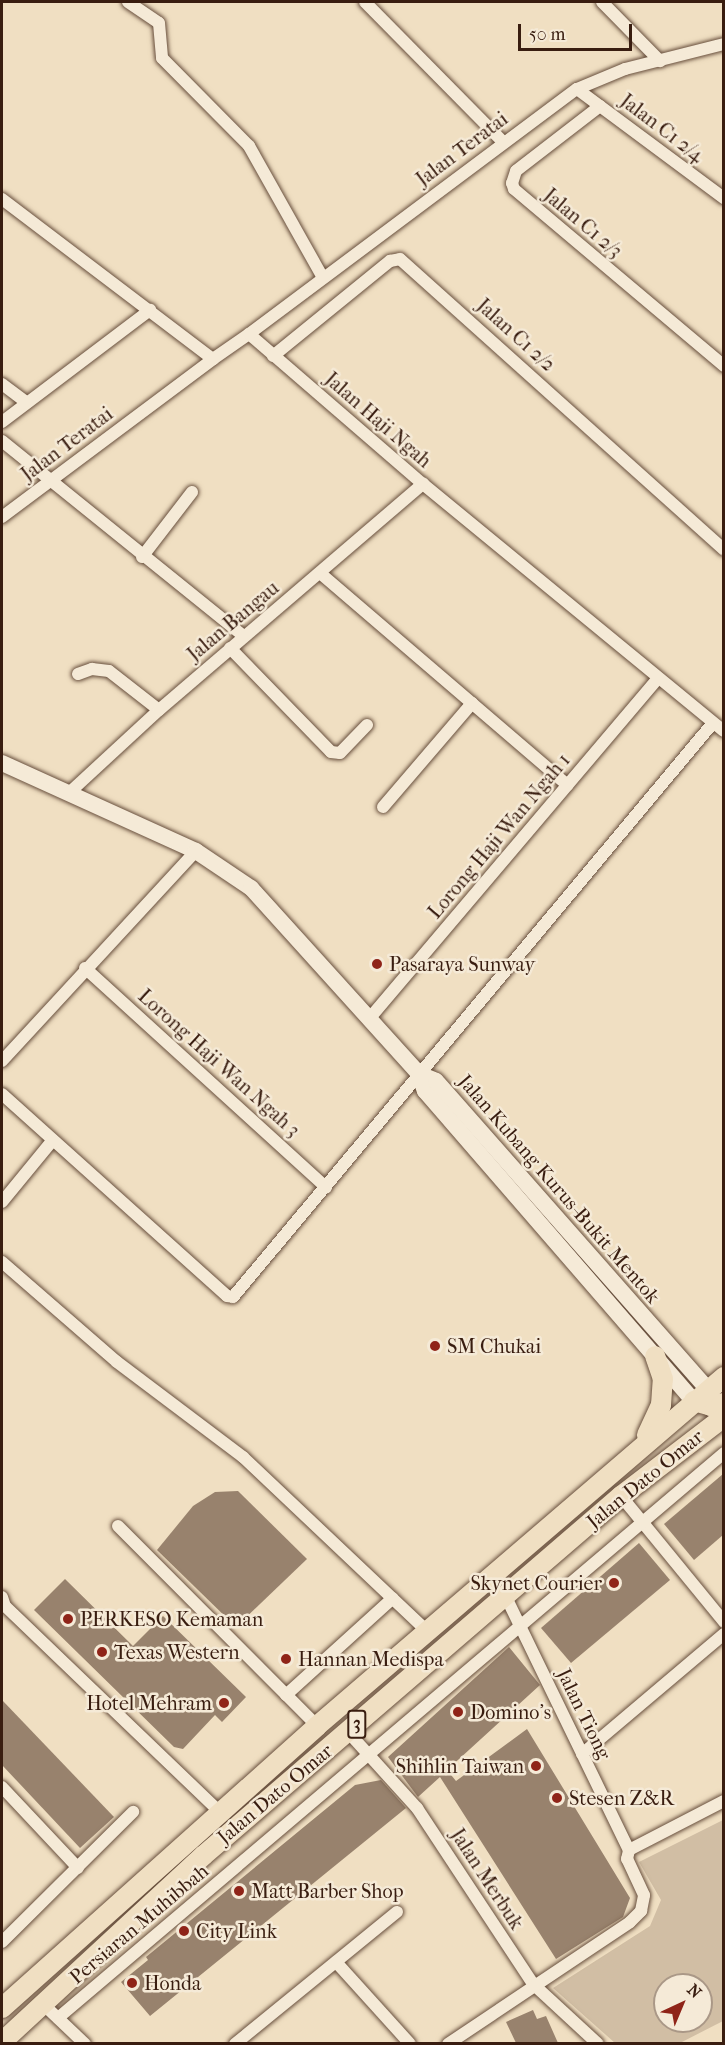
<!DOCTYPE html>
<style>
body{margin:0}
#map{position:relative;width:725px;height:2045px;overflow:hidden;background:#f0dfc2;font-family:"IM FELL French Canon",serif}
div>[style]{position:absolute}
.green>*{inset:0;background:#d1bea4}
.building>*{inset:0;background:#98826d}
.roads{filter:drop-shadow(0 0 2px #674e3c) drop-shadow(0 0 2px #674e3c)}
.minor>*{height:12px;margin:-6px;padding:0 6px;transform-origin:6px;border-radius:6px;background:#f5ead7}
.secondary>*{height:16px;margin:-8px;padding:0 8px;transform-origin:8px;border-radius:8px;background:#f5ead7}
.trunk>*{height:20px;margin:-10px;padding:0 10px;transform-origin:10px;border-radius:10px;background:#f0dfc2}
.dots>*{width:16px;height:16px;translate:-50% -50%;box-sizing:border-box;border:3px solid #f5ead7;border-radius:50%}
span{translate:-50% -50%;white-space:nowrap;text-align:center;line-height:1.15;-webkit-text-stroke:5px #f5ead7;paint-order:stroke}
.shield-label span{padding:2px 4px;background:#f5ead7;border:2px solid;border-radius:4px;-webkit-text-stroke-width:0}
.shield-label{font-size:18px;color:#391d10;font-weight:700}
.street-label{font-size:20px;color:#391d10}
.poi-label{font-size:20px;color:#391d10}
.left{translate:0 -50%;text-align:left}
.right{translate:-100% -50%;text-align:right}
.frame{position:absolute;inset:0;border:3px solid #391d10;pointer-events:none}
.north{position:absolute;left:653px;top:1973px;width:60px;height:60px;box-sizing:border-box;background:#f5ead7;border:2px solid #aa9887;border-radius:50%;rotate:44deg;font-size:16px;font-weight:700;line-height:24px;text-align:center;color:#391d10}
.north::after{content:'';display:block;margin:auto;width:21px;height:27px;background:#8f2418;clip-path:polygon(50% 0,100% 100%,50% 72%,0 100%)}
.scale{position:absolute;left:518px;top:24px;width:114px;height:27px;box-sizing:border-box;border:3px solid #391d10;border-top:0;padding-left:8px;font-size:18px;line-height:21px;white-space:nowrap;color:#391d10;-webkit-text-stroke:4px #f5ead7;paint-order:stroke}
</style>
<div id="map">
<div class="green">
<i style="clip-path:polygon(evenodd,723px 1820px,723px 2021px,680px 2043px,615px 2043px,553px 1988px,650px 1926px,661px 1900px,639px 1862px,723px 1820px,665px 1985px,701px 1985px,701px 2021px,665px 2021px,665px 1985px)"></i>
</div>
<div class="building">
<i style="clip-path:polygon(723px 1474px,723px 1535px,694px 1560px,664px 1524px)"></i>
<i style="clip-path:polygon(238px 1491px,307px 1559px,236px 1627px,157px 1550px,193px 1506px,215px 1492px)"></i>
<i style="clip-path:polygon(639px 1543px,670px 1580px,571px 1663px,541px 1628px)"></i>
<i style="clip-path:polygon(65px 1579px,133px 1646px,163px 1616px,246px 1697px,222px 1722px,215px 1715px,183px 1749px,174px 1747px,34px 1610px)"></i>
<i style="clip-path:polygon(509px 1647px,540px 1685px,447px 1770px,456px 1781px,527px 1729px,630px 1898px,623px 1917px,556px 1959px,440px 1777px,418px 1797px,388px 1757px)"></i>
<i style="clip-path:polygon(2px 1700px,114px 1817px,80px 1848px,2px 1765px)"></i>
<i style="clip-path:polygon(381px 1780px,406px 1808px,150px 2016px,121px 1982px,148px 1960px,146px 1957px,355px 1785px)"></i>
<i style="clip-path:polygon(533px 2010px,537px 2019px,546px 2016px,558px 2043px,516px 2043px,506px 2022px)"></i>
</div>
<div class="roads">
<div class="minor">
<i style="left:128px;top:2px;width:37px;rotate:34deg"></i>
<i style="left:159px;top:23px;width:35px;rotate:85deg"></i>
<i style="left:162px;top:58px;width:124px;rotate:45.3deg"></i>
<i style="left:249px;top:146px;width:151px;rotate:60.7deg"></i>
<i style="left:365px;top:2px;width:197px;rotate:45.4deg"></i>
<i style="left:602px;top:2px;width:83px;rotate:45.5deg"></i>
<i style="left:577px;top:89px;width:183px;rotate:36.6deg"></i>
<i style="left:600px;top:106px;width:106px;rotate:142.3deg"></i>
<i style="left:516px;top:171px;width:13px;rotate:108deg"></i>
<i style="left:512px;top:183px;width:6px;rotate:72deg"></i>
<i style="left:514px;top:189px;width:275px;rotate:40.1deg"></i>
<i style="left:2px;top:199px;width:265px;rotate:37.2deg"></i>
<i style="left:213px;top:359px;width:44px;rotate:-34.8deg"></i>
<i style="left:249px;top:334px;width:230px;rotate:40.8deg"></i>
<i style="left:423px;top:484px;width:389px;rotate:39.4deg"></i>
<i style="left:249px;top:334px;width:409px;rotate:-36.8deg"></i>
<i style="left:577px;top:89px;width:52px;rotate:-22.6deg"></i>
<i style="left:625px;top:69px;width:102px;rotate:-14.2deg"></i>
<i style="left:273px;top:356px;width:151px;rotate:-39.1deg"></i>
<i style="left:390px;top:261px;width:10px;rotate:-11deg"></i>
<i style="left:400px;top:259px;width:435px;rotate:41.9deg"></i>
<i style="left:2px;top:384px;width:31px;rotate:37deg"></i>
<i style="left:2px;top:422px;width:186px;rotate:-37.1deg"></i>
<i style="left:2px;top:441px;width:311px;rotate:38.9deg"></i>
<i style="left:2px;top:517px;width:264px;rotate:-36.8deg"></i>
<i style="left:142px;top:557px;width:82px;rotate:-52.4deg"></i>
<i style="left:320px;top:573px;width:326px;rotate:40.6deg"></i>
<i style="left:230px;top:648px;width:145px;rotate:45.8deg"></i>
<i style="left:331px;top:752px;width:9px;rotate:6deg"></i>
<i style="left:340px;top:753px;width:39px;rotate:-46deg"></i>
<i style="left:78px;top:674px;width:15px;rotate:-20deg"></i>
<i style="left:92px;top:669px;width:17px;rotate:7deg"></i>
<i style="left:109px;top:671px;width:63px;rotate:38deg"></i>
<i style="left:70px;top:792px;width:121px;rotate:-42.7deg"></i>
<i style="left:159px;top:710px;width:348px;rotate:-40.6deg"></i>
<i style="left:383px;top:807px;width:137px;rotate:-49.4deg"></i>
<i style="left:85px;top:968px;width:326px;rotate:42.3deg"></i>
<i style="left:369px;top:1019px;width:447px;rotate:-49.7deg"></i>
<i style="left:2px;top:1061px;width:286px;rotate:-47.3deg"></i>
<i style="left:2px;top:1094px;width:302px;rotate:41.9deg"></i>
<i style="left:227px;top:1296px;width:6px;rotate:9deg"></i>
<i style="left:233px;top:1297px;width:748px;rotate:-50.1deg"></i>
<i style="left:2px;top:1202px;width:80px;rotate:-50.6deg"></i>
<i style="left:2px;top:1262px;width:152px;rotate:41deg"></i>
<i style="left:117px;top:1362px;width:158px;rotate:37deg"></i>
<i style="left:243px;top:1457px;width:253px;rotate:43.4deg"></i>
<i style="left:621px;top:1496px;width:163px;rotate:50.7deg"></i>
<i style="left:118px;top:1526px;width:282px;rotate:45.1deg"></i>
<i style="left:505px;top:1595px;width:284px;rotate:64.1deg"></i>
<i style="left:2px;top:1597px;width:9px;rotate:72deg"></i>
<i style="left:5px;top:1606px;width:298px;rotate:43.8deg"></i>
<i style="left:286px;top:1695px;width:144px;rotate:-42.2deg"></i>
<i style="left:348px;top:1732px;width:103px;rotate:47.8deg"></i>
<i style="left:417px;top:1808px;width:211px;rotate:56.6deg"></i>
<i style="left:533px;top:1984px;width:88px;rotate:42.7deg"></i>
<i style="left:582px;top:1754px;width:186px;rotate:-40.2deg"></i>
<i style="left:2px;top:1787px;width:111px;rotate:46.8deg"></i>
<i style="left:629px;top:1850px;width:107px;rotate:-27.3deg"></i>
<i style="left:2px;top:1942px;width:185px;rotate:-44.8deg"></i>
<i style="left:336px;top:1962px;width:110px;rotate:47.9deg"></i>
<i style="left:43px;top:2004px;width:58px;rotate:43.6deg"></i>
<i style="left:58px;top:2018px;width:873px;rotate:-40.31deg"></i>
<i style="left:235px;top:2044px;width:209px;rotate:-39.2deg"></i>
<i style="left:448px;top:2044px;width:219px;rotate:-33.8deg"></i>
<i style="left:630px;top:1922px;width:16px;rotate:-45deg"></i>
<i style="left:641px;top:1911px;width:16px;rotate:-79deg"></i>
<i style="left:644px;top:1895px;width:40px;rotate:-115deg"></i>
<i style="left:627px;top:1859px;width:9px;rotate:-77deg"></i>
</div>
<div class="secondary">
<i style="left:2px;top:763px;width:213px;rotate:24.4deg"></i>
<i style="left:196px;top:851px;width:66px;rotate:33.9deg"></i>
<i style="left:251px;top:888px;width:251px;rotate:47.9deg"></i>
<i style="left:419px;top:1074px;width:18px;rotate:71deg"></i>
<i style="left:425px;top:1091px;width:410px;rotate:49.1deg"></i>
<i style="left:419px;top:1074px;width:18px;rotate:22deg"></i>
<i style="left:436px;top:1081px;width:412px;rotate:48.6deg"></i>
</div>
<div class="trunk">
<i style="left:694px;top:1401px;width:18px;rotate:16deg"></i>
<i style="left:711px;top:1406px;width:13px;rotate:-13deg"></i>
<i style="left:647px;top:1435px;width:33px;rotate:-65deg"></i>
<i style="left:661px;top:1405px;width:26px;rotate:-86deg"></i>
<i style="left:663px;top:1379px;width:24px;rotate:-109deg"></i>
<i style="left:2px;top:2008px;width:423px;rotate:-41.8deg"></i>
<i style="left:317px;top:1726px;width:536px;rotate:-40.61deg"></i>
<i style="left:2px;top:2042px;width:275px;rotate:-42.8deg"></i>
<i style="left:204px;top:1855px;width:550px;rotate:-40.73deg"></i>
<i style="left:621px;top:1496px;width:130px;rotate:-37.5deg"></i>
</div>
</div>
<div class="dots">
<i style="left:377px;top:964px;background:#8f2418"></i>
<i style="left:435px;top:1346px;background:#8f2418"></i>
<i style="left:614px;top:1583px;background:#8f2418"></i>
<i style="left:68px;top:1619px;background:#8f2418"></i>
<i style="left:102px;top:1652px;background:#8f2418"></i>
<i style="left:286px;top:1659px;background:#8f2418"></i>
<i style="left:224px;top:1703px;background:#8f2418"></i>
<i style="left:458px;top:1712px;background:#8f2418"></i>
<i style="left:536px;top:1766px;background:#8f2418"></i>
<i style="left:557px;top:1798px;background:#8f2418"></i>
<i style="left:239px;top:1891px;background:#8f2418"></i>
<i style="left:184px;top:1931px;background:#8f2418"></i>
<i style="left:132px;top:1983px;background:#8f2418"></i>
</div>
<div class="shield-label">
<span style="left:357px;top:1724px">3</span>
</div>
<div class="street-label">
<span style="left:662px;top:128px;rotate:37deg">Jalan C1 2/4</span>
<span style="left:462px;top:149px;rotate:-37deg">Jalan Teratai</span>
<span style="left:583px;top:223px;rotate:40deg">Jalan C1 2/3</span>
<span style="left:516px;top:335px;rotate:42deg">Jalan C1 2/2</span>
<span style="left:378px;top:420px;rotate:41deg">Jalan Haji Ngah</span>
<span style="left:67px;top:444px;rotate:-37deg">Jalan Teratai</span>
<span style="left:233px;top:621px;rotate:-40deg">Jalan Bangau</span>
<span style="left:499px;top:836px;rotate:-50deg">Lorong Haji Wan Ngah 1</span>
<span style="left:219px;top:1063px;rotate:42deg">Lorong Haji Wan Ngah 3</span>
<span style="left:559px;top:1189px;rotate:49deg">Jalan Kubang Kurus-Bukit Mentok</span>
<span style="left:645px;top:1479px;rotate:-39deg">Jalan Dato Omar</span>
<span style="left:584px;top:1714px;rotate:64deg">Jalan Tiong</span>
<span style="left:275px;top:1794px;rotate:-40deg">Jalan Dato Omar</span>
<span style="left:487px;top:1879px;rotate:57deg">Jalan Merbuk</span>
<span style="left:139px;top:1924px;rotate:-40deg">Persiaran Muhibbah</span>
</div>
<div class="poi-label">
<span class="left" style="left:389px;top:964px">Pasaraya Sunway</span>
<span class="left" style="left:447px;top:1346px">SM Chukai</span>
<span class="right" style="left:602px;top:1583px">Skynet Courier</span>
<span class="left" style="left:80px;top:1619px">PERKESO Kemaman</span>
<span class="left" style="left:114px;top:1652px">Texas Western</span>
<span class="left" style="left:298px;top:1659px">Hannan Medispa</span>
<span class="right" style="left:212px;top:1703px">Hotel Mehram</span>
<span class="left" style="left:470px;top:1712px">Domino's</span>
<span class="right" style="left:524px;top:1766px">Shihlin Taiwan</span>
<span class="left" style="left:569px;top:1798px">Stesen Z&amp;R</span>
<span class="left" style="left:251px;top:1891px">Matt Barber Shop</span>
<span class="left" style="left:196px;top:1931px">City Link</span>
<span class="left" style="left:144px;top:1983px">Honda</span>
</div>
<div class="frame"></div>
<div class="north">N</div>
<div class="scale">50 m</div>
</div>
